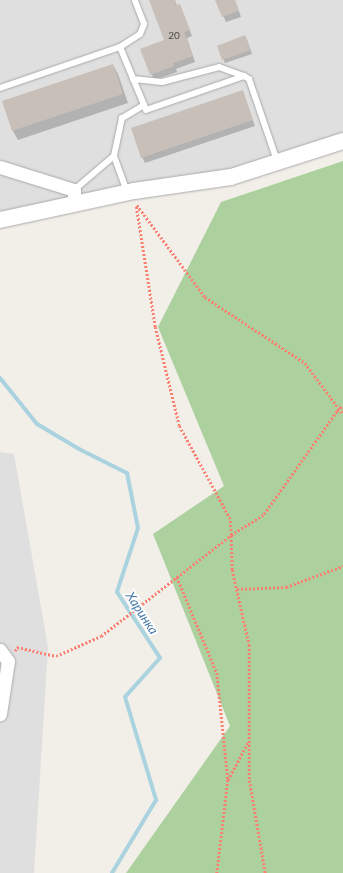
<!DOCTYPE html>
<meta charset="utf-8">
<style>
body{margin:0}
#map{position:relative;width:343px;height:873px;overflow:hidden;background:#f2efe9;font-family:Lato,sans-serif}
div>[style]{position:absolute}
.residential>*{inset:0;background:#e0dfdf}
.forest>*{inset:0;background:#add19e}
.shadow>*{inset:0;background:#0003}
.stream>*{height:4px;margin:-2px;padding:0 2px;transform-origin:2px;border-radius:2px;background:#aad3df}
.building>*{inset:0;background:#c7bfb8}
.path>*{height:2.5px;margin-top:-1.25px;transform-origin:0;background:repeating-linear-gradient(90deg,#fa8072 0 2px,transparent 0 4px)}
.roads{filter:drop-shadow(0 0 1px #a9a9a9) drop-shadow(0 0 1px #a9a9a9)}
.service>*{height:6px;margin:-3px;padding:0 3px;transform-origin:3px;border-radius:3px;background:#fff}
.minor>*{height:13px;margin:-6.5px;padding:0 6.5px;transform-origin:6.5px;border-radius:6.5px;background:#fff}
.tertiary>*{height:16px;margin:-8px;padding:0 8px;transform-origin:8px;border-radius:8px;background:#fff}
span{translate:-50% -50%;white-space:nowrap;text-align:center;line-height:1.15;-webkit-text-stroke:3.5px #fff;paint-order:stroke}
.number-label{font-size:10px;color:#4b4948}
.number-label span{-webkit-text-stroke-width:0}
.water-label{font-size:13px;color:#4a7aab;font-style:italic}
</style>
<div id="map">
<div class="residential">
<i style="clip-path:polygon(0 0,343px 0,343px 133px,228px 171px,0 218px)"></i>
<i style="clip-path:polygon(0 452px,14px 454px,48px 647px,34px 873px,0 873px)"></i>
</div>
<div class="forest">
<i style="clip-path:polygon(343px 161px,343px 873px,126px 873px,230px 726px,153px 534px,224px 486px,158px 327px,221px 202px)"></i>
</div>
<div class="shadow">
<i style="clip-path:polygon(150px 0,175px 0,177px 6px,180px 5px,192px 36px,187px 38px,195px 62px,176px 69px,177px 72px,154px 80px,142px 49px,165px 41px)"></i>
<i style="clip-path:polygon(216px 0,235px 0,241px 17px,226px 22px)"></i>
<i style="clip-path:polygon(247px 40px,252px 54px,225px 63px,218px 46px)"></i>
<i style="clip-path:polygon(113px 65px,118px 74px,128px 103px,18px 140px,13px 131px,3px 102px)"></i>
<i style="clip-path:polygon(242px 91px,255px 126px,145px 163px,142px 157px)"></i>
</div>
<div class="stream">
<i style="left:0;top:378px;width:59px;rotate:51.2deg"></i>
<i style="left:37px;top:424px;width:49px;rotate:30.8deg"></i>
<i style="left:79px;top:449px;width:54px;rotate:26.6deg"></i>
<i style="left:127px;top:473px;width:56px;rotate:78.7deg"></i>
<i style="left:138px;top:528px;width:67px;rotate:108.2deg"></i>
<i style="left:117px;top:592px;width:79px;rotate:56.9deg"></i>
<i style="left:160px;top:658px;width:52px;rotate:131.9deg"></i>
<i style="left:125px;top:697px;width:108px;rotate:73.2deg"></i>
<i style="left:156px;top:800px;width:85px;rotate:121.1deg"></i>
</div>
<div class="building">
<i style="clip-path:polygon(149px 0,175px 0,176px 5px,180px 4px,190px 30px,184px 32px,193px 56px,173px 63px,174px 66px,150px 75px,140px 49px,164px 40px)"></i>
<i style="clip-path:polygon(215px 0,235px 0,239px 11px,222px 17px)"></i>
<i style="clip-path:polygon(245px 35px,251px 50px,222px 60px,217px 46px)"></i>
<i style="clip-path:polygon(113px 64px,123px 94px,12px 131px,2px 101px)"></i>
<i style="clip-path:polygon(243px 90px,253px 120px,141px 158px,131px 128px)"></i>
</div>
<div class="path">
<i style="left:137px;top:205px;width:114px;rotate:53.5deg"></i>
<i style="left:205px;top:297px;width:120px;rotate:33.4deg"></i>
<i style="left:305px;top:363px;width:64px;rotate:53.3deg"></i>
<i style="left:177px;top:577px;width:104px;rotate:67.4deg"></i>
<i style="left:217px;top:673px;width:108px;rotate:84.1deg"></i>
<i style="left:228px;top:780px;width:94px;rotate:96.7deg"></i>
<i style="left:237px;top:589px;width:49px;rotate:-2.3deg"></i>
<i style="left:286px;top:587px;width:61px;rotate:-20.2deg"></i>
<i style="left:15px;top:651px;width:4px;rotate:-63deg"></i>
<i style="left:17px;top:647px;width:40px;rotate:13deg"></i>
<i style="left:56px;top:656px;width:49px;rotate:-24deg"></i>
<i style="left:101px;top:636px;width:165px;rotate:-37.8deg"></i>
<i style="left:231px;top:535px;width:16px;rotate:-94deg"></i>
<i style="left:230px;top:519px;width:106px;rotate:-118.7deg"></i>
<i style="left:179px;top:426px;width:102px;rotate:-103.6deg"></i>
<i style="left:155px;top:327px;width:123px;rotate:-98.9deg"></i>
<i style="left:228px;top:780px;width:43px;rotate:-62.2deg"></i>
<i style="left:265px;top:873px;width:95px;rotate:-99.7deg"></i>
<i style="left:249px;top:779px;width:133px;rotate:-90deg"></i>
<i style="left:249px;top:646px;width:78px;rotate:-102.6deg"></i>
<i style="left:232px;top:570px;width:35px;rotate:-92deg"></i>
<i style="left:231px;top:535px;width:39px;rotate:-32deg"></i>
<i style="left:264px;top:514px;width:126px;rotate:-54.7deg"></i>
<i style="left:337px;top:411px;width:8px;rotate:-45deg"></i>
</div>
<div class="roads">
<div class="service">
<i style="left:120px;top:47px;width:24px;rotate:-33deg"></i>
<i style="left:140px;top:34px;width:11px;rotate:-68deg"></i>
<i style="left:144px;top:24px;width:26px;rotate:-111deg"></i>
<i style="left:133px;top:79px;width:29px;rotate:6deg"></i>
<i style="left:162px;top:82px;width:59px;rotate:-14.7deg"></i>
<i style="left:219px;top:67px;width:27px;rotate:20deg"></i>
<i style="left:0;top:88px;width:127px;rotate:-18.9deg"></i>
<i style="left:120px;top:47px;width:63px;rotate:67.5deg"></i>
<i style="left:144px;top:105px;width:26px;rotate:149deg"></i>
<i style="left:122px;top:118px;width:39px;rotate:102deg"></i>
<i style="left:114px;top:156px;width:37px;rotate:70deg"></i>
<i style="left:144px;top:105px;width:5px;rotate:68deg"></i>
<i style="left:146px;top:110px;width:104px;rotate:-19.1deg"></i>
<i style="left:244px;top:76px;width:6px;rotate:31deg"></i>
<i style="left:249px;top:79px;width:87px;rotate:71.1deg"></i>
<i style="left:74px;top:190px;width:52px;rotate:-40.4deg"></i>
</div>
<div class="minor">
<i style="left:0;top:167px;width:77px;rotate:17.3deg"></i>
<i style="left:74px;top:190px;width:13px;rotate:90deg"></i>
<i style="left:0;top:650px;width:14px;rotate:54deg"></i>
<i style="left:8px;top:661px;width:54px;rotate:98.6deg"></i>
</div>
<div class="tertiary">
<i style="left:0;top:220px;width:137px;rotate:-12.2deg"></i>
<i style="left:134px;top:191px;width:98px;rotate:-8.2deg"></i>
<i style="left:231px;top:177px;width:118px;rotate:-17.8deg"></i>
</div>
</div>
<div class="number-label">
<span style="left:174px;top:36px">20</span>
</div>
<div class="water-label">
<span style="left:142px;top:613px;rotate:57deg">Харинка</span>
</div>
</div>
